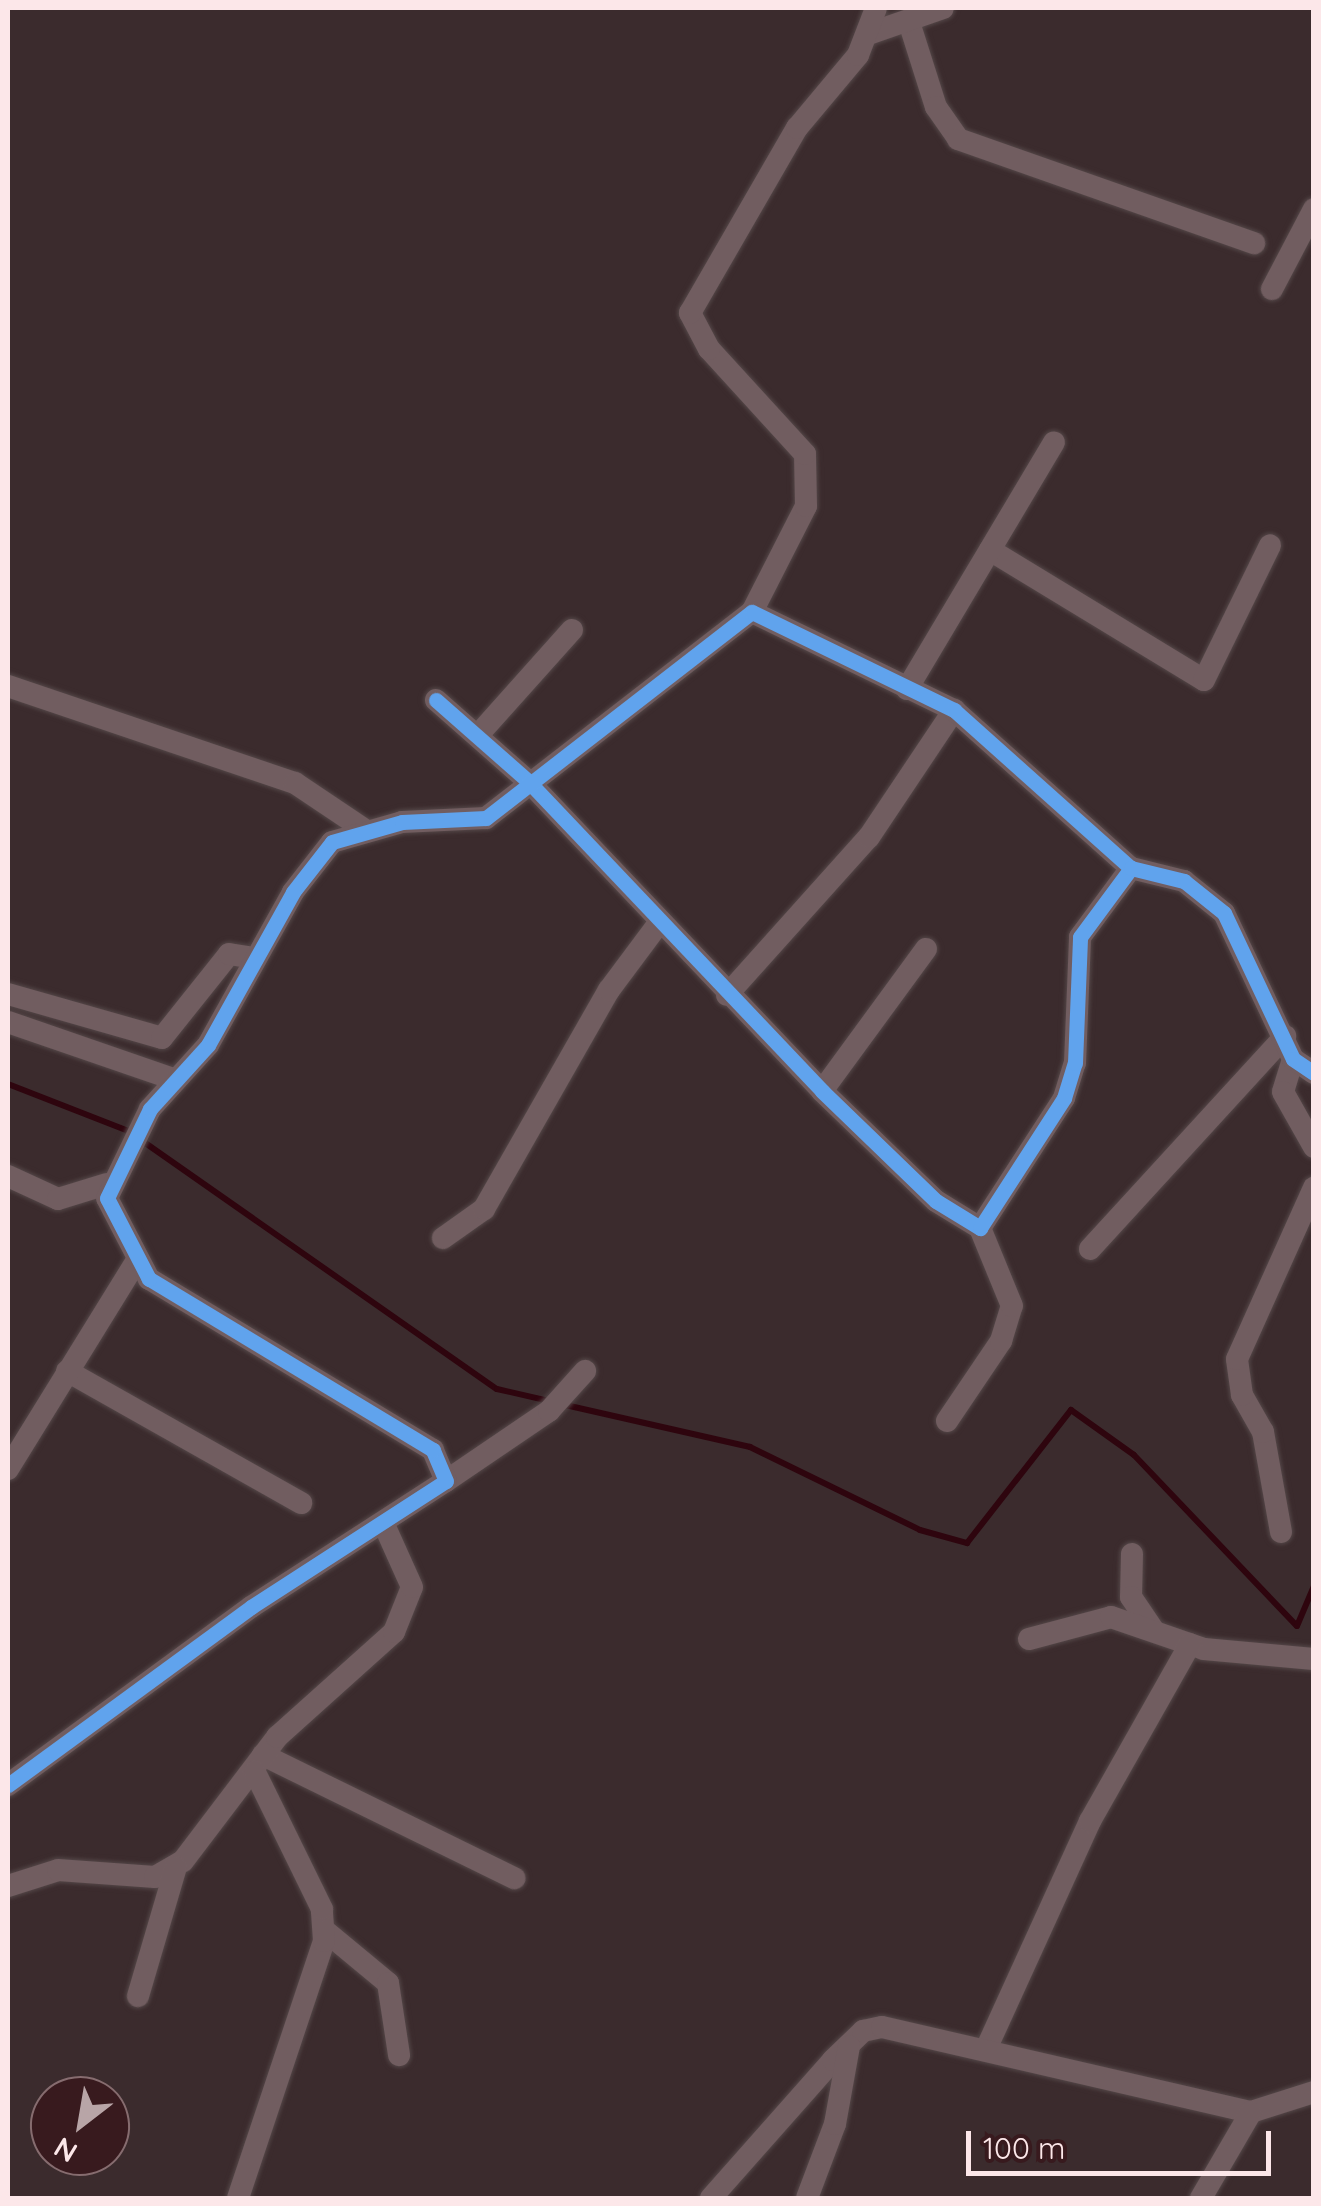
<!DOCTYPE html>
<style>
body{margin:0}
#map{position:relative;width:1321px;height:2206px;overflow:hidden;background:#3b2b2d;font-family:Quicksand,sans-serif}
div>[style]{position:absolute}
.stream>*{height:6px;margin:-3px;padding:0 3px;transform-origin:3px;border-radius:3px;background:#2e050e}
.roads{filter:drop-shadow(0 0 2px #544748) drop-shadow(0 0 2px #544748)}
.minor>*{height:22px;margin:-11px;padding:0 11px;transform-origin:11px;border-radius:11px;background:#715d60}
.cycleway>*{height:15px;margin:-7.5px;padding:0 7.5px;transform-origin:7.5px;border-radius:7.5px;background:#60a3ed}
span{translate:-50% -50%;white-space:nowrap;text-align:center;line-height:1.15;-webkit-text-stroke:9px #381a1e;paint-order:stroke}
.frame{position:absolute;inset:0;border:10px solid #fce7e9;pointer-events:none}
.north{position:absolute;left:30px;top:2076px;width:100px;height:100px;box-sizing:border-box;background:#381a1e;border:2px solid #866c6f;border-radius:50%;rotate:211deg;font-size:28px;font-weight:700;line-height:40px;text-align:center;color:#fce7e9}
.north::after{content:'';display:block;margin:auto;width:35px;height:45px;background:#b8a5a7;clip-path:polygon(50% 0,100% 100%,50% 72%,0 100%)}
.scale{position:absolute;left:966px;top:2131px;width:305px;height:45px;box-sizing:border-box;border:5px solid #fce7e9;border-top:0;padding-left:12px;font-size:30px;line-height:35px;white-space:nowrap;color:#fce7e9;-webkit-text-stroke:8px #381a1e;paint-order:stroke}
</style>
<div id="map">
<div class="stream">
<i style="left:8px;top:1084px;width:132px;rotate:21.3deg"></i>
<i style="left:141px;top:1140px;width:434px;rotate:35deg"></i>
<i style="left:497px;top:1389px;width:53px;rotate:13deg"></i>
<i style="left:561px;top:1404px;width:194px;rotate:12.8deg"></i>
<i style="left:750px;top:1447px;width:189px;rotate:26deg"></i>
<i style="left:920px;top:1530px;width:49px;rotate:15.5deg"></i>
<i style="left:967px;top:1543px;width:169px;rotate:-52deg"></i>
<i style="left:1071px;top:1410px;width:77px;rotate:35.5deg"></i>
<i style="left:1134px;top:1455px;width:236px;rotate:46.4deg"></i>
<i style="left:1297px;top:1626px;width:43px;rotate:-67deg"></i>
</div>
<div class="roads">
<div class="minor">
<i style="left:909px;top:22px;width:89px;rotate:72.4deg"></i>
<i style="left:936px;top:107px;width:39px;rotate:55deg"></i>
<i style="left:958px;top:139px;width:314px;rotate:19.4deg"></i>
<i style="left:871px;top:33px;width:76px;rotate:-19.1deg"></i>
<i style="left:1272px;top:289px;width:90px;rotate:-62.3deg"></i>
<i style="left:990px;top:550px;width:250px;rotate:31.3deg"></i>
<i style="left:1204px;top:680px;width:150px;rotate:-63.9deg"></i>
<i style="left:752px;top:612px;width:119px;rotate:-63deg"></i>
<i style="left:806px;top:506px;width:52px;rotate:-91.1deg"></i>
<i style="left:805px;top:454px;width:142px;rotate:-132.4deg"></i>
<i style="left:709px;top:349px;width:41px;rotate:-117.8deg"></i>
<i style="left:690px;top:313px;width:214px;rotate:-60deg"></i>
<i style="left:797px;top:128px;width:95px;rotate:-50.1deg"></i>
<i style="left:858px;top:55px;width:50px;rotate:-69deg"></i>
<i style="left:8px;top:686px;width:303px;rotate:18.7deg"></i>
<i style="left:295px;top:783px;width:84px;rotate:33.9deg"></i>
<i style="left:907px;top:689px;width:287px;rotate:-59.2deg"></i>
<i style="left:436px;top:700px;width:124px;rotate:41.4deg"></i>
<i style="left:529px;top:782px;width:426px;rotate:46.5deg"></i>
<i style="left:822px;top:1091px;width:158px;rotate:44deg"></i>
<i style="left:936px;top:1201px;width:52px;rotate:31.5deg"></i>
<i style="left:980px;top:1228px;width:155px;rotate:-57.1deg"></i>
<i style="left:1064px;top:1098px;width:37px;rotate:-73deg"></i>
<i style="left:1075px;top:1063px;width:126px;rotate:-87.7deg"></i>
<i style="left:1080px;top:937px;width:86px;rotate:-53.5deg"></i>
<i style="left:478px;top:735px;width:141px;rotate:-48.2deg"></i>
<i style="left:8px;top:994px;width:160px;rotate:15.9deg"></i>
<i style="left:162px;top:1038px;width:107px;rotate:-51.4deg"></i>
<i style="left:229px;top:954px;width:26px;rotate:9deg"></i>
<i style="left:727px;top:995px;width:212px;rotate:-48.1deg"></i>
<i style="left:869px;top:837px;width:153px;rotate:-56.2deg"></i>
<i style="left:8px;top:1022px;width:176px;rotate:19deg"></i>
<i style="left:1293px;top:1059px;width:34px;rotate:107deg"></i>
<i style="left:1283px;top:1092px;width:63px;rotate:60.6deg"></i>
<i style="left:822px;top:1091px;width:176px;rotate:-53.8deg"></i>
<i style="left:8px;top:1176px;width:55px;rotate:24.7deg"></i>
<i style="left:58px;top:1199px;width:51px;rotate:-17deg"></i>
<i style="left:443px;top:1238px;width:50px;rotate:-35.3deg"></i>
<i style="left:484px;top:1209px;width:252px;rotate:-60.3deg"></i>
<i style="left:609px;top:990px;width:84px;rotate:-53.3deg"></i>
<i style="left:1090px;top:1249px;width:289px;rotate:-47.5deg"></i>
<i style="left:67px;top:1371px;width:269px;rotate:29.4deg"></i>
<i style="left:947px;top:1421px;width:97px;rotate:-56deg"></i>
<i style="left:1001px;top:1341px;width:37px;rotate:-73deg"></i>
<i style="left:1012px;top:1306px;width:84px;rotate:-112.3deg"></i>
<i style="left:8px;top:1469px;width:243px;rotate:-58.3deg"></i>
<i style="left:446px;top:1481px;width:125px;rotate:-34.2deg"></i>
<i style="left:549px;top:1411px;width:54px;rotate:-48deg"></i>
<i style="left:1281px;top:1532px;width:102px;rotate:-100.2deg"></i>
<i style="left:1263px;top:1432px;width:43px;rotate:-119.6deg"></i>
<i style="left:1242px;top:1395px;width:36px;rotate:-98deg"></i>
<i style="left:1237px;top:1359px;width:188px;rotate:-65.8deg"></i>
<i style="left:1132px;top:1554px;width:43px;rotate:91.3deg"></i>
<i style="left:1131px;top:1597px;width:41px;rotate:55.9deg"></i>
<i style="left:1029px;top:1639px;width:85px;rotate:-15deg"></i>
<i style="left:1111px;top:1617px;width:98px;rotate:19deg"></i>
<i style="left:1204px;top:1649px;width:110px;rotate:5.2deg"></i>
<i style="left:263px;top:1755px;width:280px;rotate:26.1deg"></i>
<i style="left:8px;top:1785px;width:301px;rotate:-36.2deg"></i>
<i style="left:251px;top:1607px;width:232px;rotate:-32.9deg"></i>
<i style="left:446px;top:1481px;width:34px;rotate:-113deg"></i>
<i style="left:433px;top:1450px;width:332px;rotate:-148.9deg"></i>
<i style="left:149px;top:1279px;width:91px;rotate:-117.4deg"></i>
<i style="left:107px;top:1198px;width:99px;rotate:-64.2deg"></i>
<i style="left:150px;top:1109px;width:86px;rotate:-47.8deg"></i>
<i style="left:208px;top:1045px;width:175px;rotate:-60.9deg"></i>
<i style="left:293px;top:892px;width:63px;rotate:-52deg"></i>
<i style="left:332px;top:842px;width:73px;rotate:-15.9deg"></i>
<i style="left:402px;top:822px;width:84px;rotate:-2.7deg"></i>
<i style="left:486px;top:818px;width:336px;rotate:-37.8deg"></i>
<i style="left:752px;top:612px;width:225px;rotate:25.9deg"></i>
<i style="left:954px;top:710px;width:237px;rotate:41.8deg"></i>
<i style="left:1131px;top:868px;width:55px;rotate:13.8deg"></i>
<i style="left:1184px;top:881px;width:51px;rotate:38.7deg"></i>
<i style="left:1224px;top:913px;width:161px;rotate:64.7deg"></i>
<i style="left:1293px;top:1059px;width:25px;rotate:34deg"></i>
<i style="left:8px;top:1886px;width:52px;rotate:-17.7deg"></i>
<i style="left:58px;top:1870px;width:97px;rotate:4.1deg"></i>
<i style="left:155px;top:1877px;width:32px;rotate:-30deg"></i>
<i style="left:183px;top:1861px;width:156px;rotate:-52.8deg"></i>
<i style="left:277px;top:1737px;width:157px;rotate:-41.9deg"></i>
<i style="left:394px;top:1632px;width:48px;rotate:-68.2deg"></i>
<i style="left:412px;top:1587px;width:66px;rotate:-114.2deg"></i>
<i style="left:324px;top:1930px;width:83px;rotate:39.6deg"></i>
<i style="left:388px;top:1983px;width:73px;rotate:81.3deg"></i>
<i style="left:138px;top:1996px;width:134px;rotate:-73.6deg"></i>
<i style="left:987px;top:2047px;width:248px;rotate:-65.5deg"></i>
<i style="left:1090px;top:1821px;width:203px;rotate:-60.5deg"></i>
<i style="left:238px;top:2198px;width:271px;rotate:-71.5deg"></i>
<i style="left:324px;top:1941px;width:32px;rotate:-94deg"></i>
<i style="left:322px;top:1909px;width:153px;rotate:-116.1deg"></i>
<i style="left:711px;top:2198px;width:184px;rotate:-48.5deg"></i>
<i style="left:833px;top:2060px;width:42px;rotate:-44deg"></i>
<i style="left:863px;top:2031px;width:19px;rotate:-12deg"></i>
<i style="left:882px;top:2027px;width:379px;rotate:13deg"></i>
<i style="left:1251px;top:2112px;width:66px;rotate:-17.6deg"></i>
<i style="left:807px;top:2198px;width:79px;rotate:-69.3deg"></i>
<i style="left:835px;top:2124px;width:79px;rotate:-79.8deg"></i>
<i style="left:1201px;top:2198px;width:99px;rotate:-59.8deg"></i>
</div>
</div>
<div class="cycleway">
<i style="left:436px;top:700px;width:124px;rotate:41.4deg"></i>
<i style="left:529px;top:782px;width:426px;rotate:46.5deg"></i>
<i style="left:822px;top:1091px;width:158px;rotate:44deg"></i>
<i style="left:936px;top:1201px;width:52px;rotate:31.5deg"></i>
<i style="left:980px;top:1228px;width:155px;rotate:-57.1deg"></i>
<i style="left:1064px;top:1098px;width:37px;rotate:-73deg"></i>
<i style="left:1075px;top:1063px;width:126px;rotate:-87.7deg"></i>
<i style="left:1080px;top:937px;width:86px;rotate:-53.5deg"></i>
<i style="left:8px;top:1785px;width:301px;rotate:-36.2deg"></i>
<i style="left:251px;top:1607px;width:232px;rotate:-32.9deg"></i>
<i style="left:446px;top:1481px;width:34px;rotate:-113deg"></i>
<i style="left:433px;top:1450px;width:332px;rotate:-148.9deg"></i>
<i style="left:149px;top:1279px;width:91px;rotate:-117.4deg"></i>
<i style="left:107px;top:1198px;width:99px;rotate:-64.2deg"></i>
<i style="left:150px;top:1109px;width:86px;rotate:-47.8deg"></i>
<i style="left:208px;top:1045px;width:175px;rotate:-60.9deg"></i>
<i style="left:293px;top:892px;width:63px;rotate:-52deg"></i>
<i style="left:332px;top:842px;width:73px;rotate:-15.9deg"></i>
<i style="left:402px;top:822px;width:84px;rotate:-2.7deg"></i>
<i style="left:486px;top:818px;width:336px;rotate:-37.8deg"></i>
<i style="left:752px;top:612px;width:225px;rotate:25.9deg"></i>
<i style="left:954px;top:710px;width:237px;rotate:41.8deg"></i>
<i style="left:1131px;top:868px;width:55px;rotate:13.8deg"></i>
<i style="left:1184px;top:881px;width:51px;rotate:38.7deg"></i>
<i style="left:1224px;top:913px;width:161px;rotate:64.7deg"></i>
<i style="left:1293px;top:1059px;width:25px;rotate:34deg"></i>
</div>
<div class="frame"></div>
<div class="north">N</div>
<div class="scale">100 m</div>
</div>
